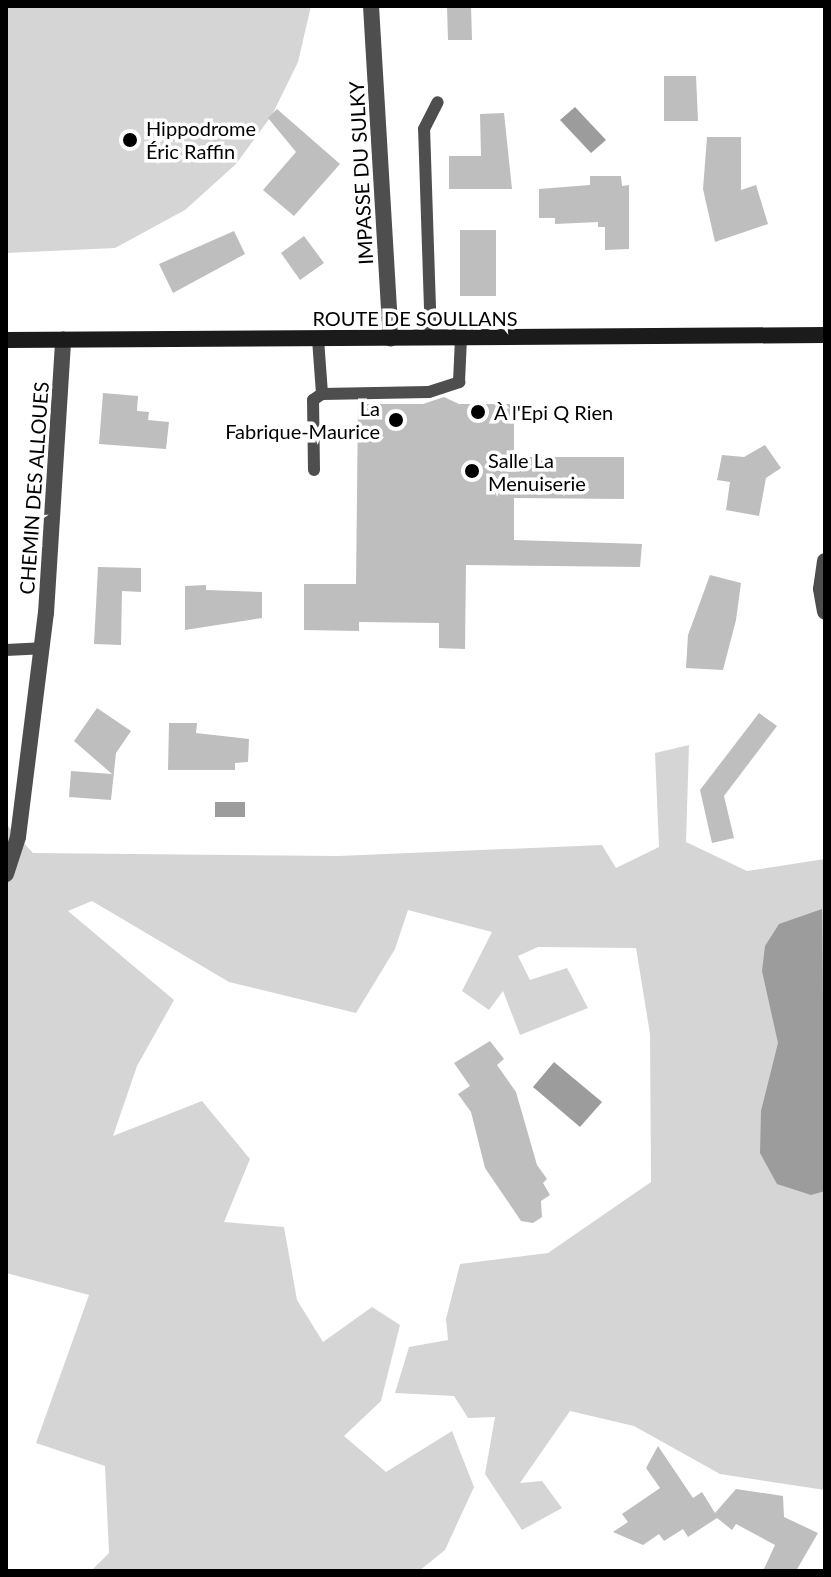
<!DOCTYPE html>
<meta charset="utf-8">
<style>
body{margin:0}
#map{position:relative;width:831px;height:1577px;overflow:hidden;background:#fff;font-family:Lato,sans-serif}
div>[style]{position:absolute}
.green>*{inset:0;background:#d5d5d5}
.water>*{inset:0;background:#9c9c9c}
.building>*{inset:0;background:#bebebe}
.lane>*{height:12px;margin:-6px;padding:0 6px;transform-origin:6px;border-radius:6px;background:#4e4e4e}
.street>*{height:16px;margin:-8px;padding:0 8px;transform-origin:8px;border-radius:8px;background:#4e4e4e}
.secondary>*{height:16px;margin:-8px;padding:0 8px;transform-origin:8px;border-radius:8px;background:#1b1b1b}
.dots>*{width:22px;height:22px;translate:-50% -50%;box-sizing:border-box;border:4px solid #fff;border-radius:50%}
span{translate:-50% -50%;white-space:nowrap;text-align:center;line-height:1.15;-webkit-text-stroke:7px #fff;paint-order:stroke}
.poi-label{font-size:20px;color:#000}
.left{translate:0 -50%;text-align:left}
.right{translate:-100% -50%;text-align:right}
.street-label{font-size:20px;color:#000}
.frame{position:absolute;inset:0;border:8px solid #000;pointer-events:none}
</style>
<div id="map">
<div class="green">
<i style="clip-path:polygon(6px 6px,311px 6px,298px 62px,272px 115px,236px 164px,185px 210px,115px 248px,6px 253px)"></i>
<i style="clip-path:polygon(689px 745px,686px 842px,747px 871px,825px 859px,825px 1490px,720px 1474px,634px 1426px,570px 1411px,520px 1483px,542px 1481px,562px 1508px,522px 1530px,485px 1474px,495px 1417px,468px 1418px,454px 1396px,395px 1393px,409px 1347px,448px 1340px,446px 1319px,460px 1264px,548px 1253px,651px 1182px,650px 1034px,636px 948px,538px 947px,518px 956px,530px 980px,567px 968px,588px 1008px,520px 1035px,503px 991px,489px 1010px,462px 991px,492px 932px,408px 910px,395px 949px,356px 1013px,229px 982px,92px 901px,68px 911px,174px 1000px,137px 1066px,113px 1136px,202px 1101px,250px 1159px,224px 1222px,284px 1227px,297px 1300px,323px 1342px,372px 1307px,400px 1325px,381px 1401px,344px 1436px,386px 1472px,452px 1431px,474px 1487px,445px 1550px,419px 1571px,91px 1571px,109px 1553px,105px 1466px,36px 1443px,89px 1295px,6px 1273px,6px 824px,33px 853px,338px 856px,602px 845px,616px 868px,659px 847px,655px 753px)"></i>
</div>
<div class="water">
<i style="clip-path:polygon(575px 107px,606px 140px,591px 153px,560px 120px)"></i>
<i style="clip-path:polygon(215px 802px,245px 802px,245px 817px,215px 817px)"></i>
<i style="clip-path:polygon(822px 909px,825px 1191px,811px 1195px,777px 1184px,760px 1153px,761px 1111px,778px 1043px,762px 971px,765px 946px,779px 924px)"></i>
<i style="clip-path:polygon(554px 1062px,602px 1102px,580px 1127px,533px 1087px)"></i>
</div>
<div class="building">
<i style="clip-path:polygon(447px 6px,471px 6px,472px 40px,448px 40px)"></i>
<i style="clip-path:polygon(664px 76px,696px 76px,698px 121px,664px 121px)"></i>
<i style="clip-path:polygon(277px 109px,340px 164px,294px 216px,263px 190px,296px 152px,268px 118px)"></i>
<i style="clip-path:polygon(504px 113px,512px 189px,449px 189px,449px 156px,481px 156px,480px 114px)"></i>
<i style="clip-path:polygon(707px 137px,741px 137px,741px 190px,756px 185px,768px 224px,715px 242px,703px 189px)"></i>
<i style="clip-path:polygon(590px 176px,621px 176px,622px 186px,629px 185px,629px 249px,605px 250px,605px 227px,598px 227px,598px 222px,555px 224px,555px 218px,539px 218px,539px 189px,590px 185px)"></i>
<i style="clip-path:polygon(460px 230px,496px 230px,496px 296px,460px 296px)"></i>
<i style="clip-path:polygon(234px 231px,245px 254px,173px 293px,159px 264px)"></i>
<i style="clip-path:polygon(304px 236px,324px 263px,300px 280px,281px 253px)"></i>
<i style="clip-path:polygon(103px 393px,138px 396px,137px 411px,149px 412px,148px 420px,169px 422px,166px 449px,99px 444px)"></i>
<i style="clip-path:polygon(444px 397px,459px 404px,514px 404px,514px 457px,624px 457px,624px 499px,514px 498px,514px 540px,642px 544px,640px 567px,466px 565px,465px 649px,439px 648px,439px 623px,359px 622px,359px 631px,304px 630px,304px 584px,356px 584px,358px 404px,423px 404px)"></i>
<i style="clip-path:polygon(765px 445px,781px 468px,766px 478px,759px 516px,726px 510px,730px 482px,717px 480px,722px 455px,744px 457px)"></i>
<i style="clip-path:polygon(98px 567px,141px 568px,141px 592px,122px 591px,121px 645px,94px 644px)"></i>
<i style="clip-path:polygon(710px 575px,741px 583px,736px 620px,723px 670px,686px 668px,688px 635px)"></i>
<i style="clip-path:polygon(206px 585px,206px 590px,262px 592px,262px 618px,185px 630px,185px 586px)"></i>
<i style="clip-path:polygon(97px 708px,131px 731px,116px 753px,111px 800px,69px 797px,71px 771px,112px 774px,74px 741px)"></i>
<i style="clip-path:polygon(759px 713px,777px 726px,724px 796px,734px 838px,712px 843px,700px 790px)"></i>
<i style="clip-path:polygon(169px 723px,197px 723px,196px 733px,249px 739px,248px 762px,235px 763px,235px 770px,168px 770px)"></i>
<i style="clip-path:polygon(490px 1041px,504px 1059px,497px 1065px,516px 1092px,537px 1165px,547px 1179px,543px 1183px,550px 1195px,541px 1201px,542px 1217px,533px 1223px,521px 1221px,485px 1168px,471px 1112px,458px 1094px,470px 1086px,454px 1063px)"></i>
<i style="clip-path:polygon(658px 1446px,693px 1498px,702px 1492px,715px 1513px,736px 1489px,783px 1496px,784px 1517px,818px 1533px,796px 1571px,763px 1571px,775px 1545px,736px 1524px,732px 1530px,717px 1518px,688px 1537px,683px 1529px,664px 1541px,659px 1534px,643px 1545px,613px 1532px,628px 1522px,622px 1514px,660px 1488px,646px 1468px)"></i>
</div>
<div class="lane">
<i style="left:431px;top:338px;width:209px;rotate:-91.9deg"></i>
<i style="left:424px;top:129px;width:30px;rotate:-63deg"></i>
<i style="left:318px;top:339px;width:55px;rotate:85.8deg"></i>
<i style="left:322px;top:394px;width:107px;rotate:-1.1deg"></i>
<i style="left:429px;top:392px;width:32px;rotate:-18deg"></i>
<i style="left:459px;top:382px;width:44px;rotate:-87.4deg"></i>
<i style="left:314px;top:470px;width:70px;rotate:-90.8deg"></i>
<i style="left:313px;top:400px;width:11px;rotate:-34deg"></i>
<i style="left:6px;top:650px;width:35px;rotate:-3deg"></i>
</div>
<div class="street">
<i style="left:371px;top:6px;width:333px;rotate:86.6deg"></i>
<i style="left:825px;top:561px;width:28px;rotate:98deg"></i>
<i style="left:821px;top:589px;width:23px;rotate:80deg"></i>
<i style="left:6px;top:874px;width:39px;rotate:-72deg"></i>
<i style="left:18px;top:837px;width:226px;rotate:-82.9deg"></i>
<i style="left:46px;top:613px;width:274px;rotate:-86.4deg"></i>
</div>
<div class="secondary">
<i style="left:6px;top:340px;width:819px;rotate:-0.35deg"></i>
</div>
<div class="dots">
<i style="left:130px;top:140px;background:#000"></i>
<i style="left:478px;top:412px;background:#000"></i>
<i style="left:396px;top:420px;background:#000"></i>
<i style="left:472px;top:471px;background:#000"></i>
</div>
<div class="poi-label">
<span class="left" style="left:146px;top:140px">Hippodrome<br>Éric Raffin</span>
<span class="right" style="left:380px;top:420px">La<br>Fabrique-Maurice</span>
<span class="left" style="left:494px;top:412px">À l'Epi Q Rien</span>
<span class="left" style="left:488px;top:472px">Salle La<br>Menuiserie</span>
</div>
<div class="street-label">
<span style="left:361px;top:173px;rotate:-93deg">IMPASSE DU SULKY</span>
<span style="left:415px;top:318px">ROUTE DE SOULLANS</span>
<span style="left:34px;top:488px;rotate:-86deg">CHEMIN DES ALLOUES</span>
</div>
<div class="frame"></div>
</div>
